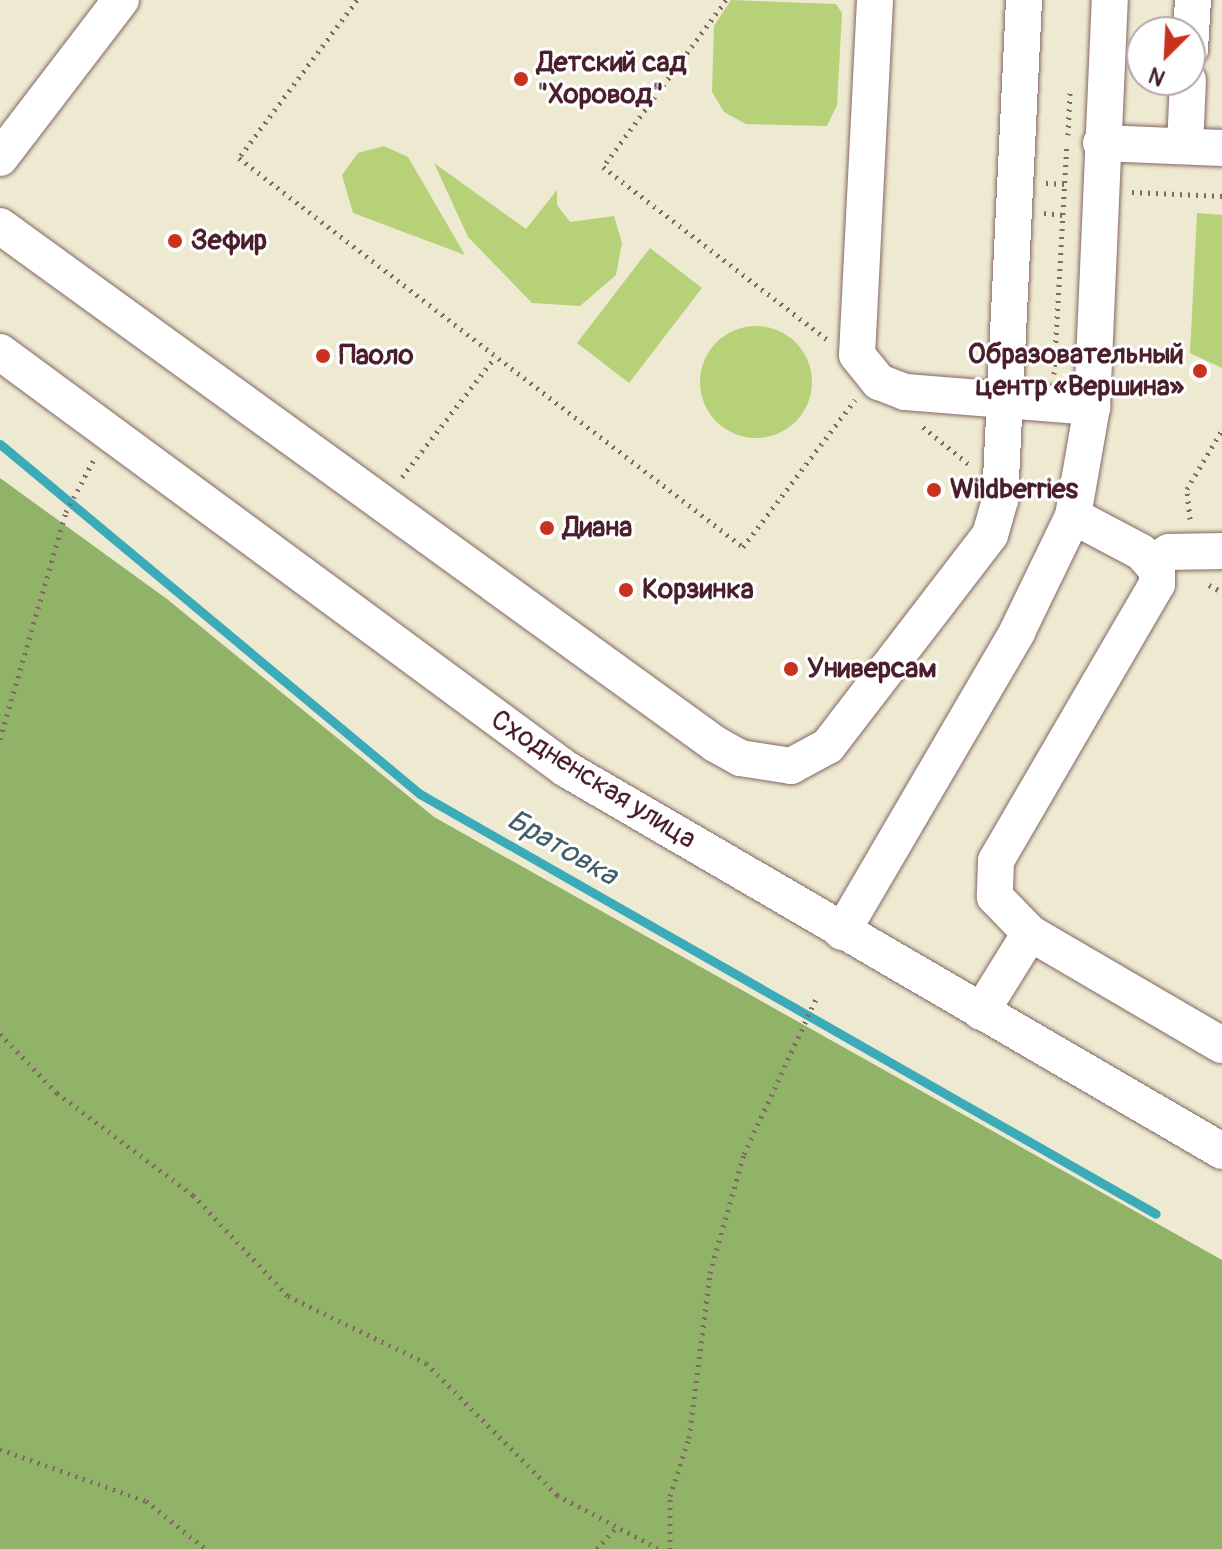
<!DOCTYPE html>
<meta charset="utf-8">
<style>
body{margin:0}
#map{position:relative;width:1222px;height:1549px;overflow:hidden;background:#eeead1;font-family:Pangolin,sans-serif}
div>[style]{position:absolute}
.green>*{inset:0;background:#b6d177}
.round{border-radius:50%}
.forest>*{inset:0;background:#90b368}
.stream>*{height:9px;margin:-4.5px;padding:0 4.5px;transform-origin:4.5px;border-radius:4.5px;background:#3baab9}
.path>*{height:5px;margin-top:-2.5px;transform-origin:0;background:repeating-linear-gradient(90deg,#836665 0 2px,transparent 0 8px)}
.roads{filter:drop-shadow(0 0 2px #836665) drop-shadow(0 0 2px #836665)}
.minor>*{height:36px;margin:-18px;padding:0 18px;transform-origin:18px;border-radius:18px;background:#fff}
.dots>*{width:22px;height:22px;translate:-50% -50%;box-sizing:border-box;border:4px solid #fff;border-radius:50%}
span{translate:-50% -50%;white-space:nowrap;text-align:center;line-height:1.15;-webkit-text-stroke:6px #fff;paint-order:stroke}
.poi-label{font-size:28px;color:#4a1f2b;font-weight:700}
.left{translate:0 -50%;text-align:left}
.right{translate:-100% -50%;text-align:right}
.street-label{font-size:28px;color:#4a1f2b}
.water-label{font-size:30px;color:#435e6b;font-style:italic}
.north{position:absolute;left:1126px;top:16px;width:80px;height:80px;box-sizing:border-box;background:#fff;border:2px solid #b7a5aa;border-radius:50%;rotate:204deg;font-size:22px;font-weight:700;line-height:32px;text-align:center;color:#4a1f2b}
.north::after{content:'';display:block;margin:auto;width:28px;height:36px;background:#c8321e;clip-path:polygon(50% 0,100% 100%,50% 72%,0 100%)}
</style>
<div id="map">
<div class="green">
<i style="clip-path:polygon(731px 0,836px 4px,842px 13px,837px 105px,827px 126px,746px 124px,724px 112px,712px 92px,714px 26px)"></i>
<i style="clip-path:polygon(384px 146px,408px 157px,465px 255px,353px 213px,342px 175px,358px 153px)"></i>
<i style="clip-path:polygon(434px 163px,526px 229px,557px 190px,557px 205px,570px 222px,614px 216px,622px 243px,616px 275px,580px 306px,532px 303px,468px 237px)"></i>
<i style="clip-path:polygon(1197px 213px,1222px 215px,1222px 368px,1190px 353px)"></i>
<i style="clip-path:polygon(650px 248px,702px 288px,629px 383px,577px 343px)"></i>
<i class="round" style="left:700px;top:326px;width:112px;height:112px"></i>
</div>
<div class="forest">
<i style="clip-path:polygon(0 478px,167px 599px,434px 817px,1222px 1260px,1222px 1549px,0 1549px)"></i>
</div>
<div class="stream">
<i style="left:0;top:444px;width:547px;rotate:39.81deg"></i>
<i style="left:420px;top:794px;width:847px;rotate:29.71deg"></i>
</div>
<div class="path">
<i style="left:357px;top:0;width:197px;rotate:126.8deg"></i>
<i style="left:239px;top:158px;width:637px;rotate:37.66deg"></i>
<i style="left:743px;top:547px;width:185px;rotate:-52.7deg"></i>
<i style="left:726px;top:0;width:207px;rotate:126.4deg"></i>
<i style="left:603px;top:167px;width:282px;rotate:37.6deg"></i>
<i style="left:1068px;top:135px;width:42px;rotate:-87.3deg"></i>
<i style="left:1046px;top:183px;width:19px;rotate:3deg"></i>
<i style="left:1132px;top:192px;width:90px;rotate:2.5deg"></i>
<i style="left:1044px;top:213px;width:19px;rotate:6deg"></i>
<i style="left:1054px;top:374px;width:229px;rotate:-86.8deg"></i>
<i style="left:923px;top:427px;width:62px;rotate:39.1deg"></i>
<i style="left:402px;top:477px;width:152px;rotate:-52.2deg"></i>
<i style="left:1190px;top:519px;width:30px;rotate:-96deg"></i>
<i style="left:1187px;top:489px;width:69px;rotate:-59.3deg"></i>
<i style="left:1209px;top:585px;width:15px;rotate:28deg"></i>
<i style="left:0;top:739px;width:236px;rotate:-73.8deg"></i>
<i style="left:66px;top:512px;width:58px;rotate:-62.1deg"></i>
<i style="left:0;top:1034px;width:82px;rotate:46deg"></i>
<i style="left:57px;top:1093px;width:170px;rotate:36.9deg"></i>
<i style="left:193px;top:1195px;width:139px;rotate:46.8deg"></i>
<i style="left:288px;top:1296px;width:153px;rotate:25.9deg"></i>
<i style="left:426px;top:1363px;width:186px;rotate:45.2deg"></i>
<i style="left:557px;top:1495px;width:115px;rotate:27.9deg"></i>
<i style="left:0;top:1449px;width:155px;rotate:19.6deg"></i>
<i style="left:146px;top:1501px;width:77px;rotate:38.7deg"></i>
<i style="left:597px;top:1549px;width:30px;rotate:-49deg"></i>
<i style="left:670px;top:1549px;width:53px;rotate:-90deg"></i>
<i style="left:670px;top:1496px;width:61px;rotate:-71.9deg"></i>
<i style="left:689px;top:1438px;width:166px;rotate:-82.7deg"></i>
<i style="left:710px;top:1273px;width:124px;rotate:-74.1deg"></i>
<i style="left:744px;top:1154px;width:171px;rotate:-65.1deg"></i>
</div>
<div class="roads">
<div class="minor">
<i style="left:875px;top:0;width:355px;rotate:92.9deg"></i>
<i style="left:857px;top:355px;width:35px;rotate:51deg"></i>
<i style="left:879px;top:382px;width:28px;rotate:21deg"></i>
<i style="left:905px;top:392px;width:188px;rotate:4.6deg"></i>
<i style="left:1190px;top:49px;width:49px;rotate:-86.5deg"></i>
<i style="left:1101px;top:143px;width:121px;rotate:2.4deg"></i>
<i style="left:1185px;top:146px;width:66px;rotate:-87.4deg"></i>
<i style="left:0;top:158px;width:199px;rotate:-52.6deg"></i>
<i style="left:0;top:226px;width:883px;rotate:35.92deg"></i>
<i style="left:715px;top:744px;width:29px;rotate:29deg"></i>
<i style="left:740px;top:758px;width:52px;rotate:8.9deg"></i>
<i style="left:791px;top:766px;width:42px;rotate:-28.4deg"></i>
<i style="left:828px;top:746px;width:266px;rotate:-52.5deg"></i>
<i style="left:990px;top:535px;width:36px;rotate:-74deg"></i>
<i style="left:1000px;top:500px;width:501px;rotate:-87.25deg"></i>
<i style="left:0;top:352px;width:703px;rotate:36.38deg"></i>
<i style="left:566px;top:769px;width:759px;rotate:30.21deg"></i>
<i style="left:1073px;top:516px;width:77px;rotate:27.9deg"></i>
<i style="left:1141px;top:552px;width:24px;rotate:48deg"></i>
<i style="left:1157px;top:570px;width:14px;rotate:90deg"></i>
<i style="left:1157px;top:584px;width:320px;rotate:120.2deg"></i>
<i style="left:996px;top:861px;width:36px;rotate:92deg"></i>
<i style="left:995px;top:897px;width:50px;rotate:45.8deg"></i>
<i style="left:1030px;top:933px;width:222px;rotate:30.3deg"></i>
<i style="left:1152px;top:562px;width:20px;rotate:-30deg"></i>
<i style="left:1169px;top:552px;width:53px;rotate:-1.1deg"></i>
<i style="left:842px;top:932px;width:347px;rotate:-59.7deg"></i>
<i style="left:1017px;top:632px;width:129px;rotate:-64.2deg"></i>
<i style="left:1073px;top:516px;width:111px;rotate:-80.1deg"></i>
<i style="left:1092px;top:407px;width:407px;rotate:-87.5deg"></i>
<i style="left:981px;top:1012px;width:93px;rotate:-58.2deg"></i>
</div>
</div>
<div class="dots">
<i style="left:521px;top:79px;background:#c8321e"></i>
<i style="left:175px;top:241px;background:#c8321e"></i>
<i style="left:323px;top:356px;background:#c8321e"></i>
<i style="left:1200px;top:371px;background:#c8321e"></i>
<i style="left:934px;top:490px;background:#c8321e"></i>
<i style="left:547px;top:528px;background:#c8321e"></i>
<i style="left:626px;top:590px;background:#c8321e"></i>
<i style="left:791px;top:669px;background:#c8321e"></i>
</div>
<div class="poi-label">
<span class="left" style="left:537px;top:79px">Детский сад<br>"Хоровод"</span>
<span class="left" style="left:191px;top:241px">Зефир</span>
<span class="right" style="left:1184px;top:371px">Образовательный<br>центр «Вершина»</span>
<span class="left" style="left:339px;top:356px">Паоло</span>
<span class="left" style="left:950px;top:490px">Wildberries</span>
<span class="left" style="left:563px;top:528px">Диана</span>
<span class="left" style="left:642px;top:590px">Корзинка</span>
<span class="left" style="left:807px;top:669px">Универсам</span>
</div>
<div class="street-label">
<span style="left:593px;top:780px;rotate:32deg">Сходненская улица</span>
</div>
<div class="water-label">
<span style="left:562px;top:848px;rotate:30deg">Братовка</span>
</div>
<div class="north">N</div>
</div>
